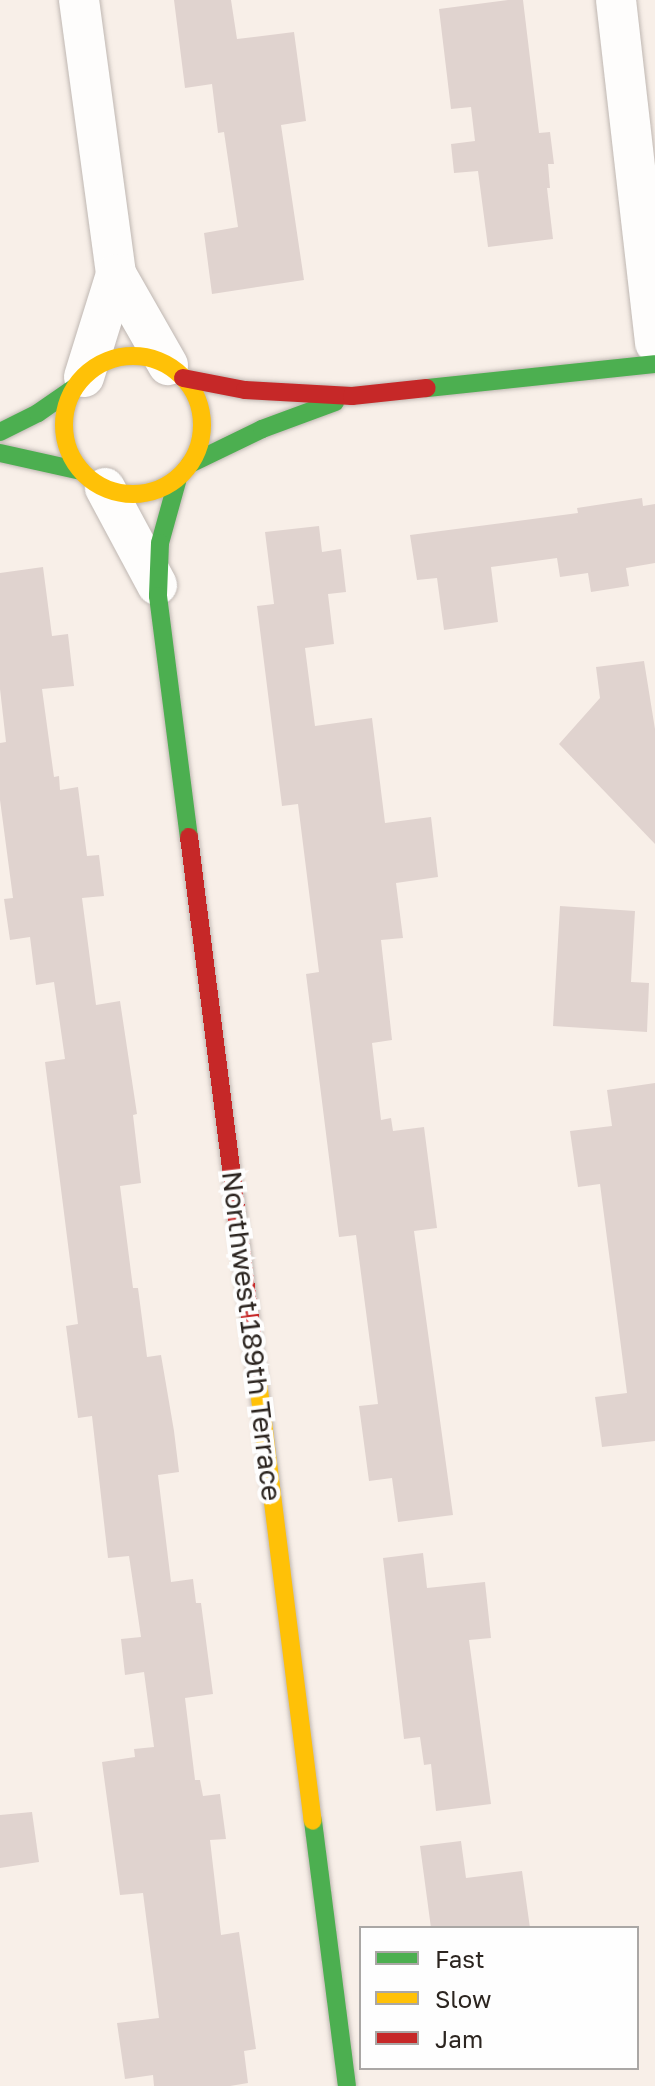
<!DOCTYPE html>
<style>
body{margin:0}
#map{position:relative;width:655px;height:2086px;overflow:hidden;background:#f8efe8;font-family:"Golos Text",sans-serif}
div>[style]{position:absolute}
.building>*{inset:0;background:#e0d3cf}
.roads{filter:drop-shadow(0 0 2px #bfb7b2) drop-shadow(0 0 2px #bfb7b2)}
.street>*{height:40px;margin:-20px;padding:0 20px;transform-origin:20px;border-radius:20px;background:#fefdfc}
.fast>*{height:18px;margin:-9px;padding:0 9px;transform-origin:9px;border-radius:9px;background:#4caf50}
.slow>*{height:18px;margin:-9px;padding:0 9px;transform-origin:9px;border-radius:9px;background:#ffc107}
.slow>.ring{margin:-9px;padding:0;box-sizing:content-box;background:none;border:18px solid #ffc107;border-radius:50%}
.jam>*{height:18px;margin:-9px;padding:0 9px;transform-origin:9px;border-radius:9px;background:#c62828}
span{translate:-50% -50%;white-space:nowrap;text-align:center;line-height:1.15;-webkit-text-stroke:8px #fefefe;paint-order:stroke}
.street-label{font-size:28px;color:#2c2520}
.legend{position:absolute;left:359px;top:1926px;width:280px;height:144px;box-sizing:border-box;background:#fefefe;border:2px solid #aaa7a5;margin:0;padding:10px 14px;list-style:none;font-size:24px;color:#2c2520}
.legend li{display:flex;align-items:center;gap:16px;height:40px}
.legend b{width:40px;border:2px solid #aaa7a5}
</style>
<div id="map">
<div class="building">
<i style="clip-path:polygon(174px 0,231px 0,237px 39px,294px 32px,306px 121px,281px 125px,304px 280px,212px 294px,204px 233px,238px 227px,224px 132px,218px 133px,212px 84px,185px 88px)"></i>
<i style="clip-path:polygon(508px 0,523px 0,539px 133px,550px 132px,554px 164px,548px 164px,550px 188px,547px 188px,553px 239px,488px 247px,478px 171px,454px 173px,451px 144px,475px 141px,471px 107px,451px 109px,439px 9px)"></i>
<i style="clip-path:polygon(642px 498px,643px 506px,655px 504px,655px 563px,626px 568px,629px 586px,591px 592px,588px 573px,560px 577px,557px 558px,491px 567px,498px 622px,444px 630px,437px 578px,417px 580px,410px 535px,578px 513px,577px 508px)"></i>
<i style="clip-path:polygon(319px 526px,322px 552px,341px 549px,346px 592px,328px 594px,334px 644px,305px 648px,315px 726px,372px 718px,385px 823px,431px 817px,438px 877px,396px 883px,403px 938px,381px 940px,392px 1040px,372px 1043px,381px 1120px,391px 1118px,393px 1131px,424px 1127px,437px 1228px,414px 1231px,453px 1515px,398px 1522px,392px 1478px,369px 1481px,359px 1406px,378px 1404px,356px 1235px,339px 1237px,306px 974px,319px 972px,298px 804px,282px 806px,257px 606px,274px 604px,265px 532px)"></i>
<i style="clip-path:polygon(43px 567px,52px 636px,68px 634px,74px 686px,42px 689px,54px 777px,59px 776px,60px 790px,78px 787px,87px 856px,99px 855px,104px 896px,82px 898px,96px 1005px,120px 1001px,137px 1114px,133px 1115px,141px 1183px,120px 1186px,133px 1288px,138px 1288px,147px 1357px,161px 1355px,174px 1431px,179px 1472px,158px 1475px,171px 1582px,193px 1579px,196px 1603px,201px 1603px,213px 1694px,185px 1698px,195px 1780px,200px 1780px,203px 1796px,220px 1794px,226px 1839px,210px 1840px,221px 1935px,239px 1932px,256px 2049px,244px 2051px,248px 2083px,230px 2086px,154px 2086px,153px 2075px,125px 2079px,117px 2023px,159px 2018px,143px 1893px,120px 1895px,102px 1762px,135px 1757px,134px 1749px,154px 1747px,144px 1672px,125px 1675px,121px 1639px,141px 1637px,129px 1556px,108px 1558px,92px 1416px,78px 1418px,66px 1326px,78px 1324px,45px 1062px,65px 1059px,54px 982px,36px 985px,30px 937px,10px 940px,4px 899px,13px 898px,0 800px,0 743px,6px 742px,0 689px,0 573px)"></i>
<i style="clip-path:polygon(644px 661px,655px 729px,655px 844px,559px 744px,600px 698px,596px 667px)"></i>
<i style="clip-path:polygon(560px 906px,635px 911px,631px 982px,649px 983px,647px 1032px,553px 1026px)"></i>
<i style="clip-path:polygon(655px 1083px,655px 1441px,602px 1447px,595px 1397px,627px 1393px,600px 1184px,578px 1187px,570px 1131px,612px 1126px,607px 1090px)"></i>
<i style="clip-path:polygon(423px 1553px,427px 1588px,485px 1582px,491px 1638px,469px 1640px,491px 1804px,436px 1811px,431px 1764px,424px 1765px,420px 1737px,404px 1739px,383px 1558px)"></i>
<i style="clip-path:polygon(32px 1812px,39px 1862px,0 1868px,0 1815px)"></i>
<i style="clip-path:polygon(461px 1841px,466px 1878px,522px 1871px,530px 1928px,431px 1928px,420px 1846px)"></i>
</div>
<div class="roads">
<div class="street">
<i style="left:79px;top:0;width:276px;rotate:82.3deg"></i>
<i style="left:116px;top:274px;width:105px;rotate:60.3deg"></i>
<i style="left:616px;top:0;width:345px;rotate:83.5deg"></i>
<i style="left:84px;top:377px;width:108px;rotate:-72.7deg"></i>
<i style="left:105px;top:488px;width:110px;rotate:61.8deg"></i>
</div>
<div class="fast">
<i style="left:427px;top:388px;width:229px;rotate:-6deg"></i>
<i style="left:0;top:432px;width:42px;rotate:-26.6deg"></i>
<i style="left:38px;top:413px;width:44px;rotate:-34.8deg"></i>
<i style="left:0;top:453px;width:83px;rotate:12.5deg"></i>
<i style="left:190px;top:464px;width:80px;rotate:-25.9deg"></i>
<i style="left:262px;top:429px;width:78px;rotate:-20.3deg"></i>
<i style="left:178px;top:478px;width:67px;rotate:105.5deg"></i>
<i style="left:160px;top:543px;width:53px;rotate:92.2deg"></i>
<i style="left:158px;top:596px;width:243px;rotate:82.7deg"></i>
<i style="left:313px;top:1821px;width:267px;rotate:82.7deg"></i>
</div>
<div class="slow">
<i class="ring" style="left:64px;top:356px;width:120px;height:120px"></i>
<i style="left:258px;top:1382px;width:442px;rotate:82.9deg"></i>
</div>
<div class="jam">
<i style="left:183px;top:378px;width:63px;rotate:11deg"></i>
<i style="left:245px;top:390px;width:107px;rotate:3.2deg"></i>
<i style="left:352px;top:396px;width:75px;rotate:-6.1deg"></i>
<i style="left:189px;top:837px;width:549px;rotate:82.78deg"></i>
</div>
</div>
<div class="street-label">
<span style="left:252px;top:1336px;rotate:83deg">Northwest 189th Terrace</span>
</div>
<ul class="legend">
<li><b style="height:10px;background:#4caf50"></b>Fast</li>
<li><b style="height:10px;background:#ffc107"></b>Slow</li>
<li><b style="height:10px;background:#c62828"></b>Jam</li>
</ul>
</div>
